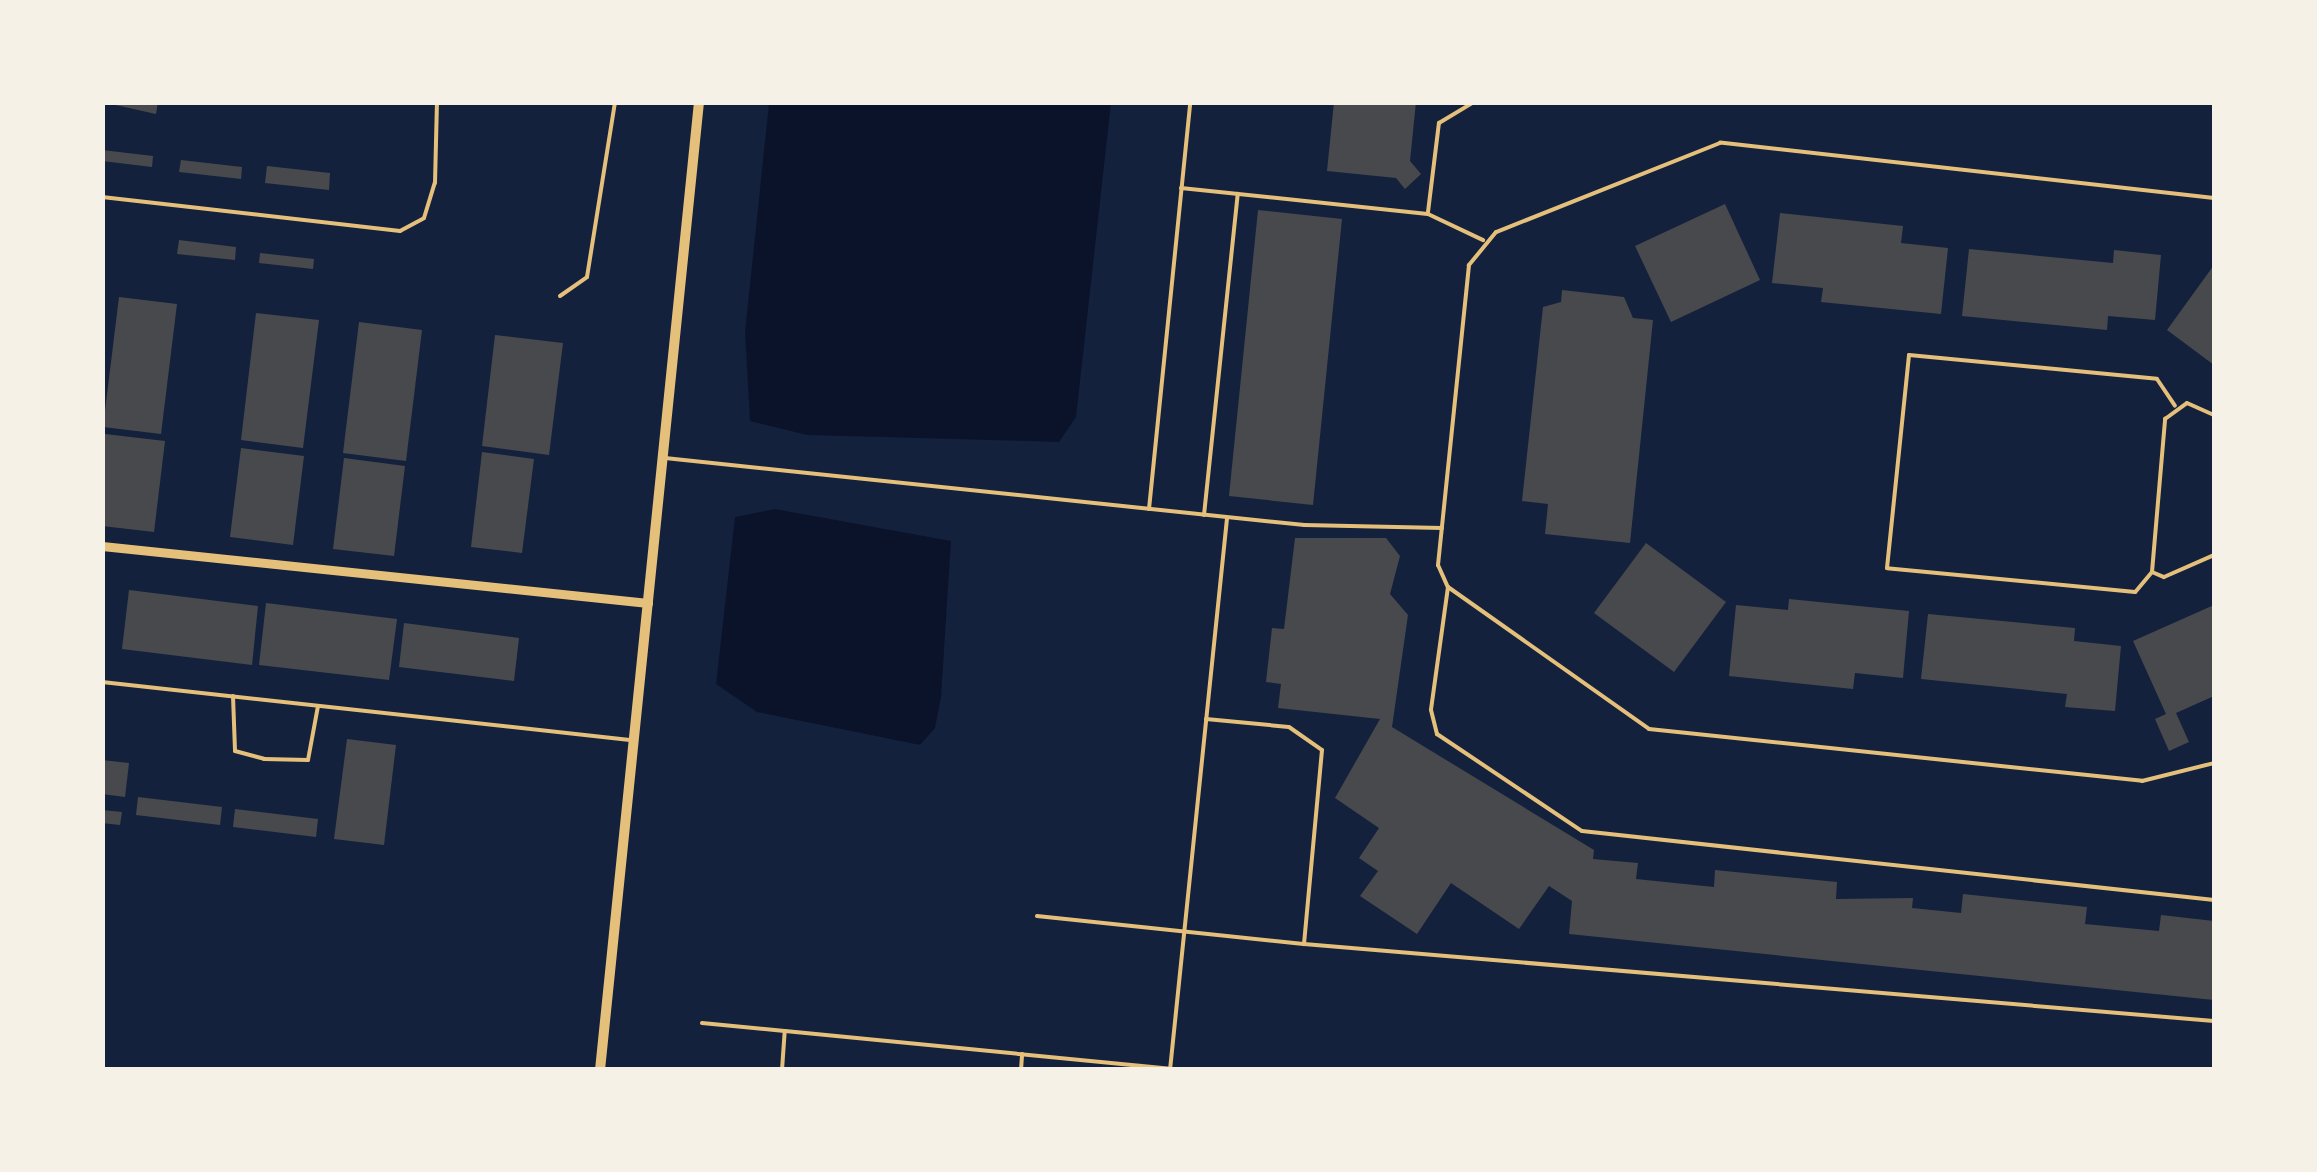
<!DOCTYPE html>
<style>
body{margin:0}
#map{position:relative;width:2317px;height:1172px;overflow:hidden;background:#14213d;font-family:"Roboto Serif",serif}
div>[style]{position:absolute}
.water>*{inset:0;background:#0b132b}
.building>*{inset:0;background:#48494c}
.service>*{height:4px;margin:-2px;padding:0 2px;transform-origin:2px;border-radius:2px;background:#e5c07b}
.minor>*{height:9px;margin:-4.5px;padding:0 4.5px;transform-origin:4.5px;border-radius:4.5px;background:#e5c07b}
.tertiary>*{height:10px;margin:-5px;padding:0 5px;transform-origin:5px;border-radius:5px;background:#e5c07b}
span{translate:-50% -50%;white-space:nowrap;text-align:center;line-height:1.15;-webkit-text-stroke:9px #f6f1e7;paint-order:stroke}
.frame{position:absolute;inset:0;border:105px solid #f6f1e7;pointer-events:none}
</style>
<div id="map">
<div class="water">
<i style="clip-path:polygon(769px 103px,1111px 103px,1076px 417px,1059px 442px,807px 435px,750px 421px,745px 332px)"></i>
<i style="clip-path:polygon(775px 509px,951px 541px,941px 697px,935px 728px,920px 745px,757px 712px,716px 684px,735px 517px)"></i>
</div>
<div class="building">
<i style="clip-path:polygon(102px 102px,158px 102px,156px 114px)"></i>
<i style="clip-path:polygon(1334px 102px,1416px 102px,1410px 161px,1421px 174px,1405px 189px,1396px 178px,1327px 171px)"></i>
<i style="clip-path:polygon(102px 150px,153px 156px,152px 167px,102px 161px)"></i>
<i style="clip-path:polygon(181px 160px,242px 167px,241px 179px,179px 172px)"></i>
<i style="clip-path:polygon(267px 166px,330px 173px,329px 190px,265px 183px)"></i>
<i style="clip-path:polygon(1725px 204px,1760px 280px,1671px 322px,1635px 246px)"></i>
<i style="clip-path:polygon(1258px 210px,1342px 219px,1313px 505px,1229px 496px)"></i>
<i style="clip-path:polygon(1780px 213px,1903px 226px,1901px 243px,1948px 248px,1941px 314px,1821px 302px,1823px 288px,1772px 283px)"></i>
<i style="clip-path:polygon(179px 240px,236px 247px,235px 260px,177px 254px)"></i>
<i style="clip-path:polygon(1969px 249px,2113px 263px,2114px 250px,2161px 255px,2155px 320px,2108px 316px,2107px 330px,1962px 316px)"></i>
<i style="clip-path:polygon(260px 253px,314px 259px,313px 269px,259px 263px)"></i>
<i style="clip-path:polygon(2214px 265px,2214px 365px,2167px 330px)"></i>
<i style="clip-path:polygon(1562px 290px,1624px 297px,1633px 318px,1653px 320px,1630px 543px,1545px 534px,1548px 504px,1522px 501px,1543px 307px,1561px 302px)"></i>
<i style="clip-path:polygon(119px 297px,177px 304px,161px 434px,103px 427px)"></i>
<i style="clip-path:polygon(256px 313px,319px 320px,303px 448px,241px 440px)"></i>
<i style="clip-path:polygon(359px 322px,422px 330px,406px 461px,343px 453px)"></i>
<i style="clip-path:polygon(495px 335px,563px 343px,549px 455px,482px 446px)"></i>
<i style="clip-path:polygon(105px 434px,165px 441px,154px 532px,102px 526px)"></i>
<i style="clip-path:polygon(241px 448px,304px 456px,293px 545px,230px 537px)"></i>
<i style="clip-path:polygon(482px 452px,534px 459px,522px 553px,471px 547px)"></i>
<i style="clip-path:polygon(344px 458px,405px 466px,394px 556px,333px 549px)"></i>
<i style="clip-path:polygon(1295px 538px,1386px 538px,1400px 556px,1390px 594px,1408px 615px,1392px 727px,1594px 850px,1593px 859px,1638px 863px,1636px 879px,1714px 887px,1715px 870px,1837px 882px,1836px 899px,1913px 898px,1912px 908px,1961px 913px,1963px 894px,2087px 907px,2085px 924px,2159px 931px,2161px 915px,2214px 921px,2214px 1000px,1569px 934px,1572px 901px,1549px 886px,1519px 929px,1451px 883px,1417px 934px,1360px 896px,1378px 871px,1359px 858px,1379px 828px,1335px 798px,1380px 719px,1278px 708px,1281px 684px,1266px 682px,1272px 628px,1284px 629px)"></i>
<i style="clip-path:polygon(1646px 543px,1726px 602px,1674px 672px,1594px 613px)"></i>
<i style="clip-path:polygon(129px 590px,258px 606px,252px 665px,122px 649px)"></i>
<i style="clip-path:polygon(1789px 599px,1909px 611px,1903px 678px,1855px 673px,1853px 689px,1729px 676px,1736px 605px,1788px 610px)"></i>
<i style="clip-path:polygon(266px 603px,397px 619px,389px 680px,259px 665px)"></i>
<i style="clip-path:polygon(2214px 605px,2214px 696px,2176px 713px,2189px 742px,2169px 751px,2155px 719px,2166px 714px,2133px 641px)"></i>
<i style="clip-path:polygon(1928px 614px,2075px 628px,2074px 641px,2121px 646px,2115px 711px,2065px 707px,2067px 694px,1921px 679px)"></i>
<i style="clip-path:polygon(404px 623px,519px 638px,514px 681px,399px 667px)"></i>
<i style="clip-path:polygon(347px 739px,396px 745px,384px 845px,334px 839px)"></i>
<i style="clip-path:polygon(102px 760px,129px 763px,125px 797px,102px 794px)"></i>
<i style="clip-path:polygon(138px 797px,222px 807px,220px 825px,136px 815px)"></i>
<i style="clip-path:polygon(235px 809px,318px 819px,316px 837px,233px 827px)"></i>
<i style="clip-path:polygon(102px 810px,122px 812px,120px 825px,102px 823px)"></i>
</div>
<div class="service">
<i style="left:1181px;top:188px;width:248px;rotate:6deg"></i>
<i style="left:1428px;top:214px;width:61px;rotate:25.3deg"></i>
<i style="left:102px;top:197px;width:300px;rotate:6.5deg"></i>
<i style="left:400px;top:231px;width:27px;rotate:-28deg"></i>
<i style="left:424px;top:218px;width:37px;rotate:-73deg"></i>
<i style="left:435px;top:183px;width:81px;rotate:-88.6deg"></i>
<i style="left:2214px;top:198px;width:497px;rotate:-173.6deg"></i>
<i style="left:1720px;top:143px;width:241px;rotate:158.3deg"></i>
<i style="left:1496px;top:232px;width:43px;rotate:129.3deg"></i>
<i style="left:1469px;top:265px;width:302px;rotate:95.9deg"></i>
<i style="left:1438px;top:565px;width:24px;rotate:66deg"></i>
<i style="left:1448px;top:587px;width:246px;rotate:35.2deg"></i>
<i style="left:1649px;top:729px;width:496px;rotate:6deg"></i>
<i style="left:2142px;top:781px;width:74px;rotate:-14deg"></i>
<i style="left:1428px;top:212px;width:90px;rotate:-83deg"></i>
<i style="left:1439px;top:123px;width:41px;rotate:-31deg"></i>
<i style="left:560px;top:296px;width:33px;rotate:-35deg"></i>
<i style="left:587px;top:277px;width:177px;rotate:-80.9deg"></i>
<i style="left:665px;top:458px;width:643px;rotate:5.99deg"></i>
<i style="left:1304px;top:525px;width:138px;rotate:1.2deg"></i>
<i style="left:1149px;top:509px;width:409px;rotate:-84.2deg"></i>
<i style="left:1204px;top:515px;width:323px;rotate:-84deg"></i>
<i style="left:2152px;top:572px;width:26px;rotate:130deg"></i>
<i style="left:2135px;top:592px;width:249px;rotate:-174.5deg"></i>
<i style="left:1887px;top:568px;width:214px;rotate:-84.1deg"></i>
<i style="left:1909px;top:355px;width:249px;rotate:5.5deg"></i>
<i style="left:2157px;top:379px;width:32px;rotate:56deg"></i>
<i style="left:2152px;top:572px;width:154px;rotate:-85.1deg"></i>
<i style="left:2165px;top:419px;width:27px;rotate:-36deg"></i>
<i style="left:2187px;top:403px;width:30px;rotate:24deg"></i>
<i style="left:2152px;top:572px;width:13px;rotate:23deg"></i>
<i style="left:2164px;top:577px;width:55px;rotate:-23.7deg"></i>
<i style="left:1448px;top:587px;width:124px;rotate:97.9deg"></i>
<i style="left:1431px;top:710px;width:25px;rotate:76deg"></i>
<i style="left:1437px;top:734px;width:174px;rotate:33.8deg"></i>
<i style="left:1582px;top:831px;width:636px;rotate:6.23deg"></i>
<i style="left:102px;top:682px;width:531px;rotate:6.27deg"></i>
<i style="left:233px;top:696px;width:55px;rotate:87.9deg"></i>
<i style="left:235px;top:751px;width:30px;rotate:15deg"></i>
<i style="left:264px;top:759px;width:44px;rotate:1.3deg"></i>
<i style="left:308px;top:760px;width:55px;rotate:-79.5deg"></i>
<i style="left:1206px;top:719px;width:83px;rotate:5.5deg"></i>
<i style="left:1289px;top:727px;width:40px;rotate:34.9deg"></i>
<i style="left:1322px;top:750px;width:195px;rotate:95.3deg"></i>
<i style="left:1304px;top:944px;width:913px;rotate:4.84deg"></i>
<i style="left:1037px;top:916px;width:268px;rotate:6deg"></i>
<i style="left:702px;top:1023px;width:83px;rotate:5.5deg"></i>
<i style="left:782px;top:1070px;width:39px;rotate:-86deg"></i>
<i style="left:785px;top:1031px;width:387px;rotate:5.6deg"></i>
<i style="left:1021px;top:1070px;width:16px;rotate:-86deg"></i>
<i style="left:1170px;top:1070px;width:555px;rotate:-84.1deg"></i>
</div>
<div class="minor">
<i style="left:102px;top:546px;width:549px;rotate:5.96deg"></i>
</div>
<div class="tertiary">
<i style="left:600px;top:1070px;width:973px;rotate:-84.16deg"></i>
</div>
<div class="frame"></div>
</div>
